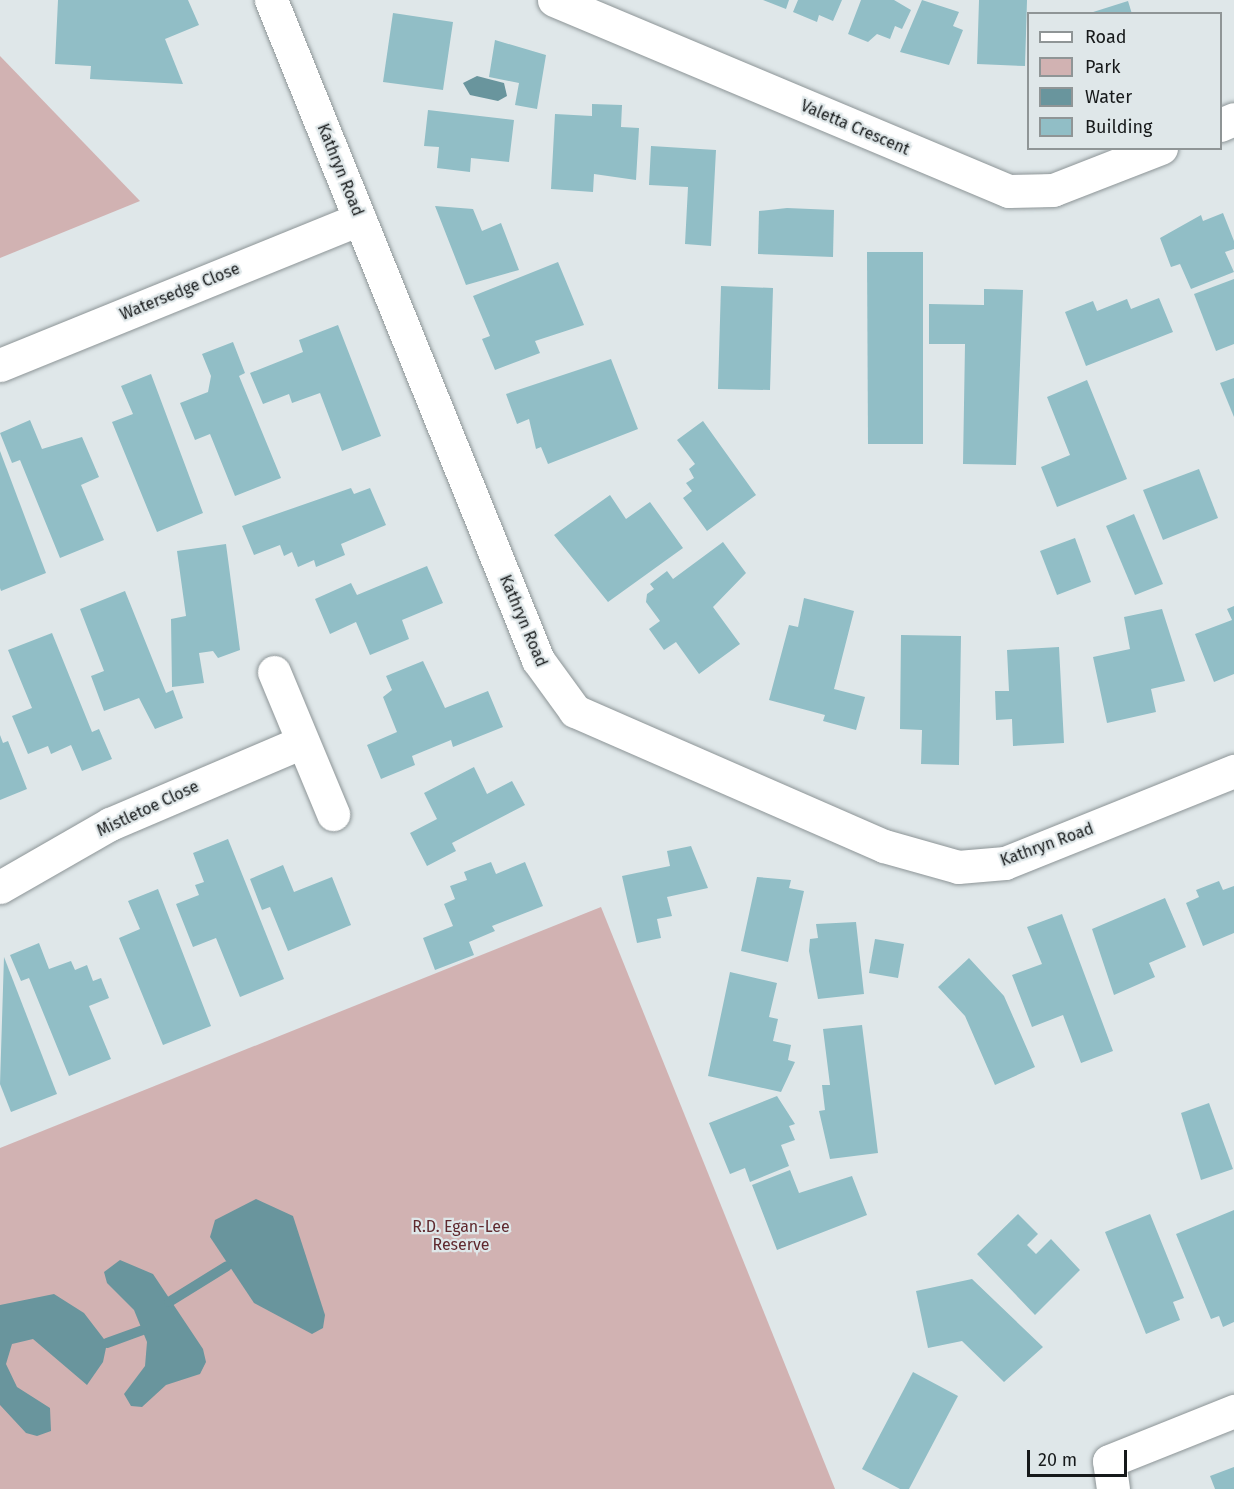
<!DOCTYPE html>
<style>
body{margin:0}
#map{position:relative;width:1234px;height:1489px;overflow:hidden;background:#dfe7e9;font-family:"Fira Sans",sans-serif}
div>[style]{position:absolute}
.green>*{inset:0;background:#d1b2b2}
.water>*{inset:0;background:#69959d}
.stream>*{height:10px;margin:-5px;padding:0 5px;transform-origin:5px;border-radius:5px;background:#69959d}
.building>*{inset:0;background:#91bec6}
.roads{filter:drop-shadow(0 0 2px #8d9597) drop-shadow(0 0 2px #8d9597)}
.street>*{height:33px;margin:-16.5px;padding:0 16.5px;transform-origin:16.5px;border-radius:16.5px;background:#fff}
span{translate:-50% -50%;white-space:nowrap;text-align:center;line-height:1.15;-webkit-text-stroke:4.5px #dfe7e9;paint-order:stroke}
.street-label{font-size:16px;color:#16191a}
.park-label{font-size:16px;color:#5f292e}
.legend{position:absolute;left:1027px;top:12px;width:195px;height:138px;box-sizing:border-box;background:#dfe7e9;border:2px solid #8f9596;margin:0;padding:8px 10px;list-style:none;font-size:18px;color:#16191a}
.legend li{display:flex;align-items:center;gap:12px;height:30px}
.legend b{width:30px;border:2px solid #8f9596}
.scale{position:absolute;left:1027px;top:1450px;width:100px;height:27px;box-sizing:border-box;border:3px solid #16191a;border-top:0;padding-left:8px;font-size:18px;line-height:21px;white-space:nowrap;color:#16191a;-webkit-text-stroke:4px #dfe7e9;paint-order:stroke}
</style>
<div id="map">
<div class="green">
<i style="clip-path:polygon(0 56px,140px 201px,0 258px)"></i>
<i style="clip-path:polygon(601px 907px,835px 1489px,0 1489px,0 1148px)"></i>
</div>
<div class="water">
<i style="clip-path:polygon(477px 76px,504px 83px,507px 96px,498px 101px,470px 95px,463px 83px)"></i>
<i style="clip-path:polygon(256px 1199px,293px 1216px,325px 1315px,323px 1328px,312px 1334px,254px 1303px,210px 1237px,215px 1220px)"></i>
<i style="clip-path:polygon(120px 1260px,153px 1274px,203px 1349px,206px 1362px,200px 1374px,166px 1385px,142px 1407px,131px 1406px,124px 1394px,145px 1366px,147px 1342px,134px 1310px,107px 1283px,104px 1272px)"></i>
<i style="clip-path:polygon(54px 1294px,84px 1313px,107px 1343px,103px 1362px,87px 1385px,33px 1339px,12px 1344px,6px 1364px,17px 1387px,50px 1408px,51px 1431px,37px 1436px,26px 1433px,0 1405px,0 1305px)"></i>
</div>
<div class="stream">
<i style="left:169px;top:1302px;width:68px;rotate:-31.8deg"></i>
<i style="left:107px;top:1343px;width:37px;rotate:-20deg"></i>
</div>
<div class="building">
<i style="clip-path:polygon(58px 0,188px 0,199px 25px,165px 39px,183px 84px,90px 79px,91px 66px,55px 64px)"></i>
<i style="clip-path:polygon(763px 0,789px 0,786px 9px)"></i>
<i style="clip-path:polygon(798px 0,842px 0,833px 21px,819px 15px,817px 22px,793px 12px)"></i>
<i style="clip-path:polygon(861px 0,894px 0,911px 10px,902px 29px,895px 26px,890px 39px,877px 34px,868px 42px,848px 34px)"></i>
<i style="clip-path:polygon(922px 0,959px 12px,953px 26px,963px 30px,949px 65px,900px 52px)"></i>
<i style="clip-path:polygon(979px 0,1027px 0,1025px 66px,977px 64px)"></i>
<i style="clip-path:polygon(1128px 1px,1132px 14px,1090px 14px,1090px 13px)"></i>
<i style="clip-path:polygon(393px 13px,453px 22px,443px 90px,383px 82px)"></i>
<i style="clip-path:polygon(495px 40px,546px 55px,537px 109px,515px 105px,519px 83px,489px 77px)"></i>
<i style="clip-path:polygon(592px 104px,622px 105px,621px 127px,639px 128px,636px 180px,594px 174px,593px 192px,551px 189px,555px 114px,592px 116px)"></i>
<i style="clip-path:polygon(428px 110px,514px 120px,509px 162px,471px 158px,470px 172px,437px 168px,439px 147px,424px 146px)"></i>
<i style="clip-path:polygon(651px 146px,716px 150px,711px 246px,685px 244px,688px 187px,649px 185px)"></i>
<i style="clip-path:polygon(435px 206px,473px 209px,482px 231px,501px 223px,519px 270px,466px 285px)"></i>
<i style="clip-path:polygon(787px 208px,834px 210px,833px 257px,758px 254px,759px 211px)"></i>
<i style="clip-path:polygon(1223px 213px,1234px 241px,1234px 249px,1225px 252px,1234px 272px,1191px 289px,1180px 264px,1171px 267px,1160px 238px,1201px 215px,1203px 221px)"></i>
<i style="clip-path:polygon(867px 252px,923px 252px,923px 444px,868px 444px)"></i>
<i style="clip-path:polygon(558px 262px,584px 325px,535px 341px,540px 353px,495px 370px,482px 339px,490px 336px,473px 296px)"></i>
<i style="clip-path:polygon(1234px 279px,1234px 344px,1216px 351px,1194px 294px)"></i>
<i style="clip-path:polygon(721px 286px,773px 288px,770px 390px,718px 389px)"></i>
<i style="clip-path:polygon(984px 289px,1023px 290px,1016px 465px,963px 464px,965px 344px,929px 344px,929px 304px,984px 305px)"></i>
<i style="clip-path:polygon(1159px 298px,1173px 332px,1086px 366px,1065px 312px,1093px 301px,1097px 311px,1127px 299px,1131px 309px)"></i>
<i style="clip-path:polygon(338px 325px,381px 436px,342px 451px,320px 393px,292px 403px,289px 394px,263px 404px,250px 373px,303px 352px,299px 340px)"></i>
<i style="clip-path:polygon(233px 342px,245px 373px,239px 376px,281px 478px,235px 496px,210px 434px,195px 440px,180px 403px,208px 392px,211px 376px,202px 354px)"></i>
<i style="clip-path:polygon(611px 359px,638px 429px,548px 464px,541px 447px,536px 449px,529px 419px,517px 424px,506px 394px)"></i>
<i style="clip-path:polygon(151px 374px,203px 513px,157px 532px,112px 422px,133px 414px,121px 386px)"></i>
<i style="clip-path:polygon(1234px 378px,1234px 417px,1220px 383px)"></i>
<i style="clip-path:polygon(1087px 380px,1127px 479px,1057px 507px,1041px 467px,1070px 455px,1047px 397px)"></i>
<i style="clip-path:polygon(30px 420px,42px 449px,82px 437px,99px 477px,81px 485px,104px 540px,60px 558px,20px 460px,12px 463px,0 433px)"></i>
<i style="clip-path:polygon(703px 421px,756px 495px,707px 531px,683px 498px,692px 491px,686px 483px,694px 478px,689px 469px,695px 464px,677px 440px)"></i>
<i style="clip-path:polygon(0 451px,46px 573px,1px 591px,0 588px)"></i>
<i style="clip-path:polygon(1199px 469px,1218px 518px,1163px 540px,1143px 490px)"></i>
<i style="clip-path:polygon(351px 488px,354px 494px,370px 488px,386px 525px,341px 544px,345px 555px,316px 567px,314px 560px,298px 567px,292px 552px,284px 556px,280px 545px,254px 555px,242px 526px)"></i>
<i style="clip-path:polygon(610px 495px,626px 519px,650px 502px,683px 548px,608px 602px,554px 535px)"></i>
<i style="clip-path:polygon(1134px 514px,1163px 584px,1135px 595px,1106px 526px)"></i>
<i style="clip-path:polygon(1075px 538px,1091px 582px,1057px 595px,1040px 551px)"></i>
<i style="clip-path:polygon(723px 542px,746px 573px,713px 607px,740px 644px,699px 674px,676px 642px,664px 650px,649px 629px,660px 621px,646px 602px,647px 594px,654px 589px,650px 584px,667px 571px,673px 579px)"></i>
<i style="clip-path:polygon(226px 544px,240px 650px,218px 658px,213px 651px,199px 653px,204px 683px,172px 687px,171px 619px,186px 616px,177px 551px)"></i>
<i style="clip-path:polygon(427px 566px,443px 603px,402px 620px,409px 639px,370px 655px,356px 622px,330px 634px,315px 599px,351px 583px,357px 595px)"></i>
<i style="clip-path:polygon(125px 591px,166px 693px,173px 690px,183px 718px,155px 729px,139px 698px,104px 711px,91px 676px,104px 671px,80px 609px)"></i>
<i style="clip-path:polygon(804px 598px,854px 611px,834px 689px,865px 697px,856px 730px,823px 721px,825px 715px,769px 700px,789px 625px,798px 627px)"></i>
<i style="clip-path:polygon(1234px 606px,1234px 674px,1214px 682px,1195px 634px,1232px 620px,1227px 609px)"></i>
<i style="clip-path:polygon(1162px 609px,1185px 681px,1151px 689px,1156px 712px,1107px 723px,1093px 657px,1130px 649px,1124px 617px)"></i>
<i style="clip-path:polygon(52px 633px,92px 732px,99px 729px,112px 759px,82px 771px,71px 745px,51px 754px,48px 746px,28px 754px,12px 716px,32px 708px,8px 650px)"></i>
<i style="clip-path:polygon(901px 635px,961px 636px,959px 765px,921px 764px,922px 730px,900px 729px)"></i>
<i style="clip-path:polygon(1059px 647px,1064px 743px,1013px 746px,1012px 719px,996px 720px,995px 691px,1009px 691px,1007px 650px)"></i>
<i style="clip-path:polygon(423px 661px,445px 708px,488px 691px,503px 727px,453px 747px,451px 740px,412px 756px,415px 765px,381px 779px,367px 745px,397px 732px,383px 697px,392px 690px,386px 676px)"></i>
<i style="clip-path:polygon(0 735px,3px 743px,8px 741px,27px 789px,0 800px)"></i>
<i style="clip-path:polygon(474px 767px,487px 794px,512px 781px,525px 805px,452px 843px,456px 851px,427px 866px,410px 833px,437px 819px,424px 793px)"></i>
<i style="clip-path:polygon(228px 839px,284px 979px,240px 997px,216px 938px,193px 947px,176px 904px,199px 895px,195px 885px,204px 882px,193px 853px)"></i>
<i style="clip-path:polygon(691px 846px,708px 888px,667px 897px,672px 916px,657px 919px,661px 938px,637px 943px,622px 876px,670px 866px,667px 851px)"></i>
<i style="clip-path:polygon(491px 862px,496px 874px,525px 862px,543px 906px,492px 926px,495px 931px,469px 942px,474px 955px,435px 970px,423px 938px,453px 926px,444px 904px,455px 899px,450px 886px,467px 880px,464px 872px)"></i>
<i style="clip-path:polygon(283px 865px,294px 892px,332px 877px,351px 925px,288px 951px,270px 907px,262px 910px,250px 879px)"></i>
<i style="clip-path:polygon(757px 877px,791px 880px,789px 888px,804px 891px,788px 962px,741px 951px)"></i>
<i style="clip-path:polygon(1219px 881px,1223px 890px,1234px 886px,1234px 933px,1203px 946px,1186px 903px,1199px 897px,1196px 890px)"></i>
<i style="clip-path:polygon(158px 889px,211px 1026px,163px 1045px,119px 938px,140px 929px,128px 901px)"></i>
<i style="clip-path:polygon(1165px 898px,1186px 947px,1149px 963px,1155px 977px,1114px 995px,1092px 929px)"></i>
<i style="clip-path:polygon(1062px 914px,1113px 1051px,1081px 1063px,1063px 1015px,1032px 1027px,1012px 975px,1042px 964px,1027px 927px)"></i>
<i style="clip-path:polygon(856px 922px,864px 994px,818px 999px,809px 951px,810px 939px,818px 938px,816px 924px)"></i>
<i style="clip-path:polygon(875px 939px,904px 944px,898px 978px,869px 973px)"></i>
<i style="clip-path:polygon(39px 943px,49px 969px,71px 961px,75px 970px,87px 965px,93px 981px,101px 978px,109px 998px,89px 1006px,111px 1059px,69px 1076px,29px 978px,21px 981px,10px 955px)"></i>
<i style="clip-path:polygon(4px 957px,57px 1094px,11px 1112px,0 1084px)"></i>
<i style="clip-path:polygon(969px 958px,1004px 996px,1035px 1067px,995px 1085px,965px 1016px,938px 987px)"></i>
<i style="clip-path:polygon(730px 972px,777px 983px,769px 1017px,778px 1019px,773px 1041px,791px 1045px,788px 1060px,795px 1062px,781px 1092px,708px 1076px)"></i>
<i style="clip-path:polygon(862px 1025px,878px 1153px,830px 1159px,819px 1111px,825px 1110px,822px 1085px,830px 1085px,823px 1029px)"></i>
<i style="clip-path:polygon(777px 1096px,795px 1124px,789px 1126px,795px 1140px,781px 1145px,789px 1166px,750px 1182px,745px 1168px,730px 1174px,709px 1123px)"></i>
<i style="clip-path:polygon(1209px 1103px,1233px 1169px,1201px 1180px,1181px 1113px)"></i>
<i style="clip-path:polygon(790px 1170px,799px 1193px,852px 1176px,867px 1215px,777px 1250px,752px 1185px)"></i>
<i style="clip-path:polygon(1234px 1210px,1234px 1322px,1223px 1327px,1219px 1316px,1211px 1319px,1176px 1234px)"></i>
<i style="clip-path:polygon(1018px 1214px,1038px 1234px,1027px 1245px,1036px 1254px,1051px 1239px,1080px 1270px,1035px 1315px,977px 1254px)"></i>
<i style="clip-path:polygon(1150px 1214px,1184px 1298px,1173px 1302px,1180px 1320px,1146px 1334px,1105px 1232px)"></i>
<i style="clip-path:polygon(972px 1279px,1043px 1347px,1004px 1382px,962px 1341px,928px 1348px,916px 1291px)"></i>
<i style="clip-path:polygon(913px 1372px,958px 1396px,909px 1489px,900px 1489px,862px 1469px)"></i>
<i style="clip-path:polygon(1234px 1467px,1234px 1489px,1215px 1489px,1210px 1476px)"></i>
</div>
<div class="roads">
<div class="street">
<i style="left:271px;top:0;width:712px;rotate:67.97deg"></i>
<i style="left:538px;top:660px;width:63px;rotate:54deg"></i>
<i style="left:575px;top:711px;width:337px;rotate:23.6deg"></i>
<i style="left:884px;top:846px;width:77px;rotate:15.8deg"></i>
<i style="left:958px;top:867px;width:47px;rotate:-4.9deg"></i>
<i style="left:1005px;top:863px;width:247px;rotate:-21.9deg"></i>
<i style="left:554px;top:0;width:493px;rotate:22.8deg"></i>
<i style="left:1009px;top:191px;width:44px;rotate:-1.3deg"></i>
<i style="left:1053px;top:190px;width:116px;rotate:-21.3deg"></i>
<i style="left:1220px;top:125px;width:15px;rotate:-23deg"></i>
<i style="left:0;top:365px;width:388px;rotate:-22.1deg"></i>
<i style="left:274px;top:672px;width:154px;rotate:67.4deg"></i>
<i style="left:0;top:887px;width:127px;rotate:-29.8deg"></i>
<i style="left:110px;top:824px;width:209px;rotate:-23.1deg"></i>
<i style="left:1113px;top:1489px;width:28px;rotate:-98deg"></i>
<i style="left:1109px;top:1461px;width:135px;rotate:-21.8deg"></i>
</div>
</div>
<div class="street-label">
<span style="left:855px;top:128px;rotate:23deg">Valetta Crescent</span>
<span style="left:340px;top:170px;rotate:68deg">Kathryn Road</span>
<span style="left:180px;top:292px;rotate:-22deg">Watersedge Close</span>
<span style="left:523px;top:621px;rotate:67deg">Kathryn Road</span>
<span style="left:148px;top:809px;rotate:-25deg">Mistletoe Close</span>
<span style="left:1047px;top:845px;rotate:-20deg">Kathryn Road</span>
</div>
<div class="park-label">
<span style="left:461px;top:1236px">R.D. Egan-Lee<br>Reserve</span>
</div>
<ul class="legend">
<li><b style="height:8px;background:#fff"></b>Road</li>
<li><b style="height:16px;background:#d1b2b2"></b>Park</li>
<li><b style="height:16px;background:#69959d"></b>Water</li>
<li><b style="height:16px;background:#91bec6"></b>Building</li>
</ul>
<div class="scale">20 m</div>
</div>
